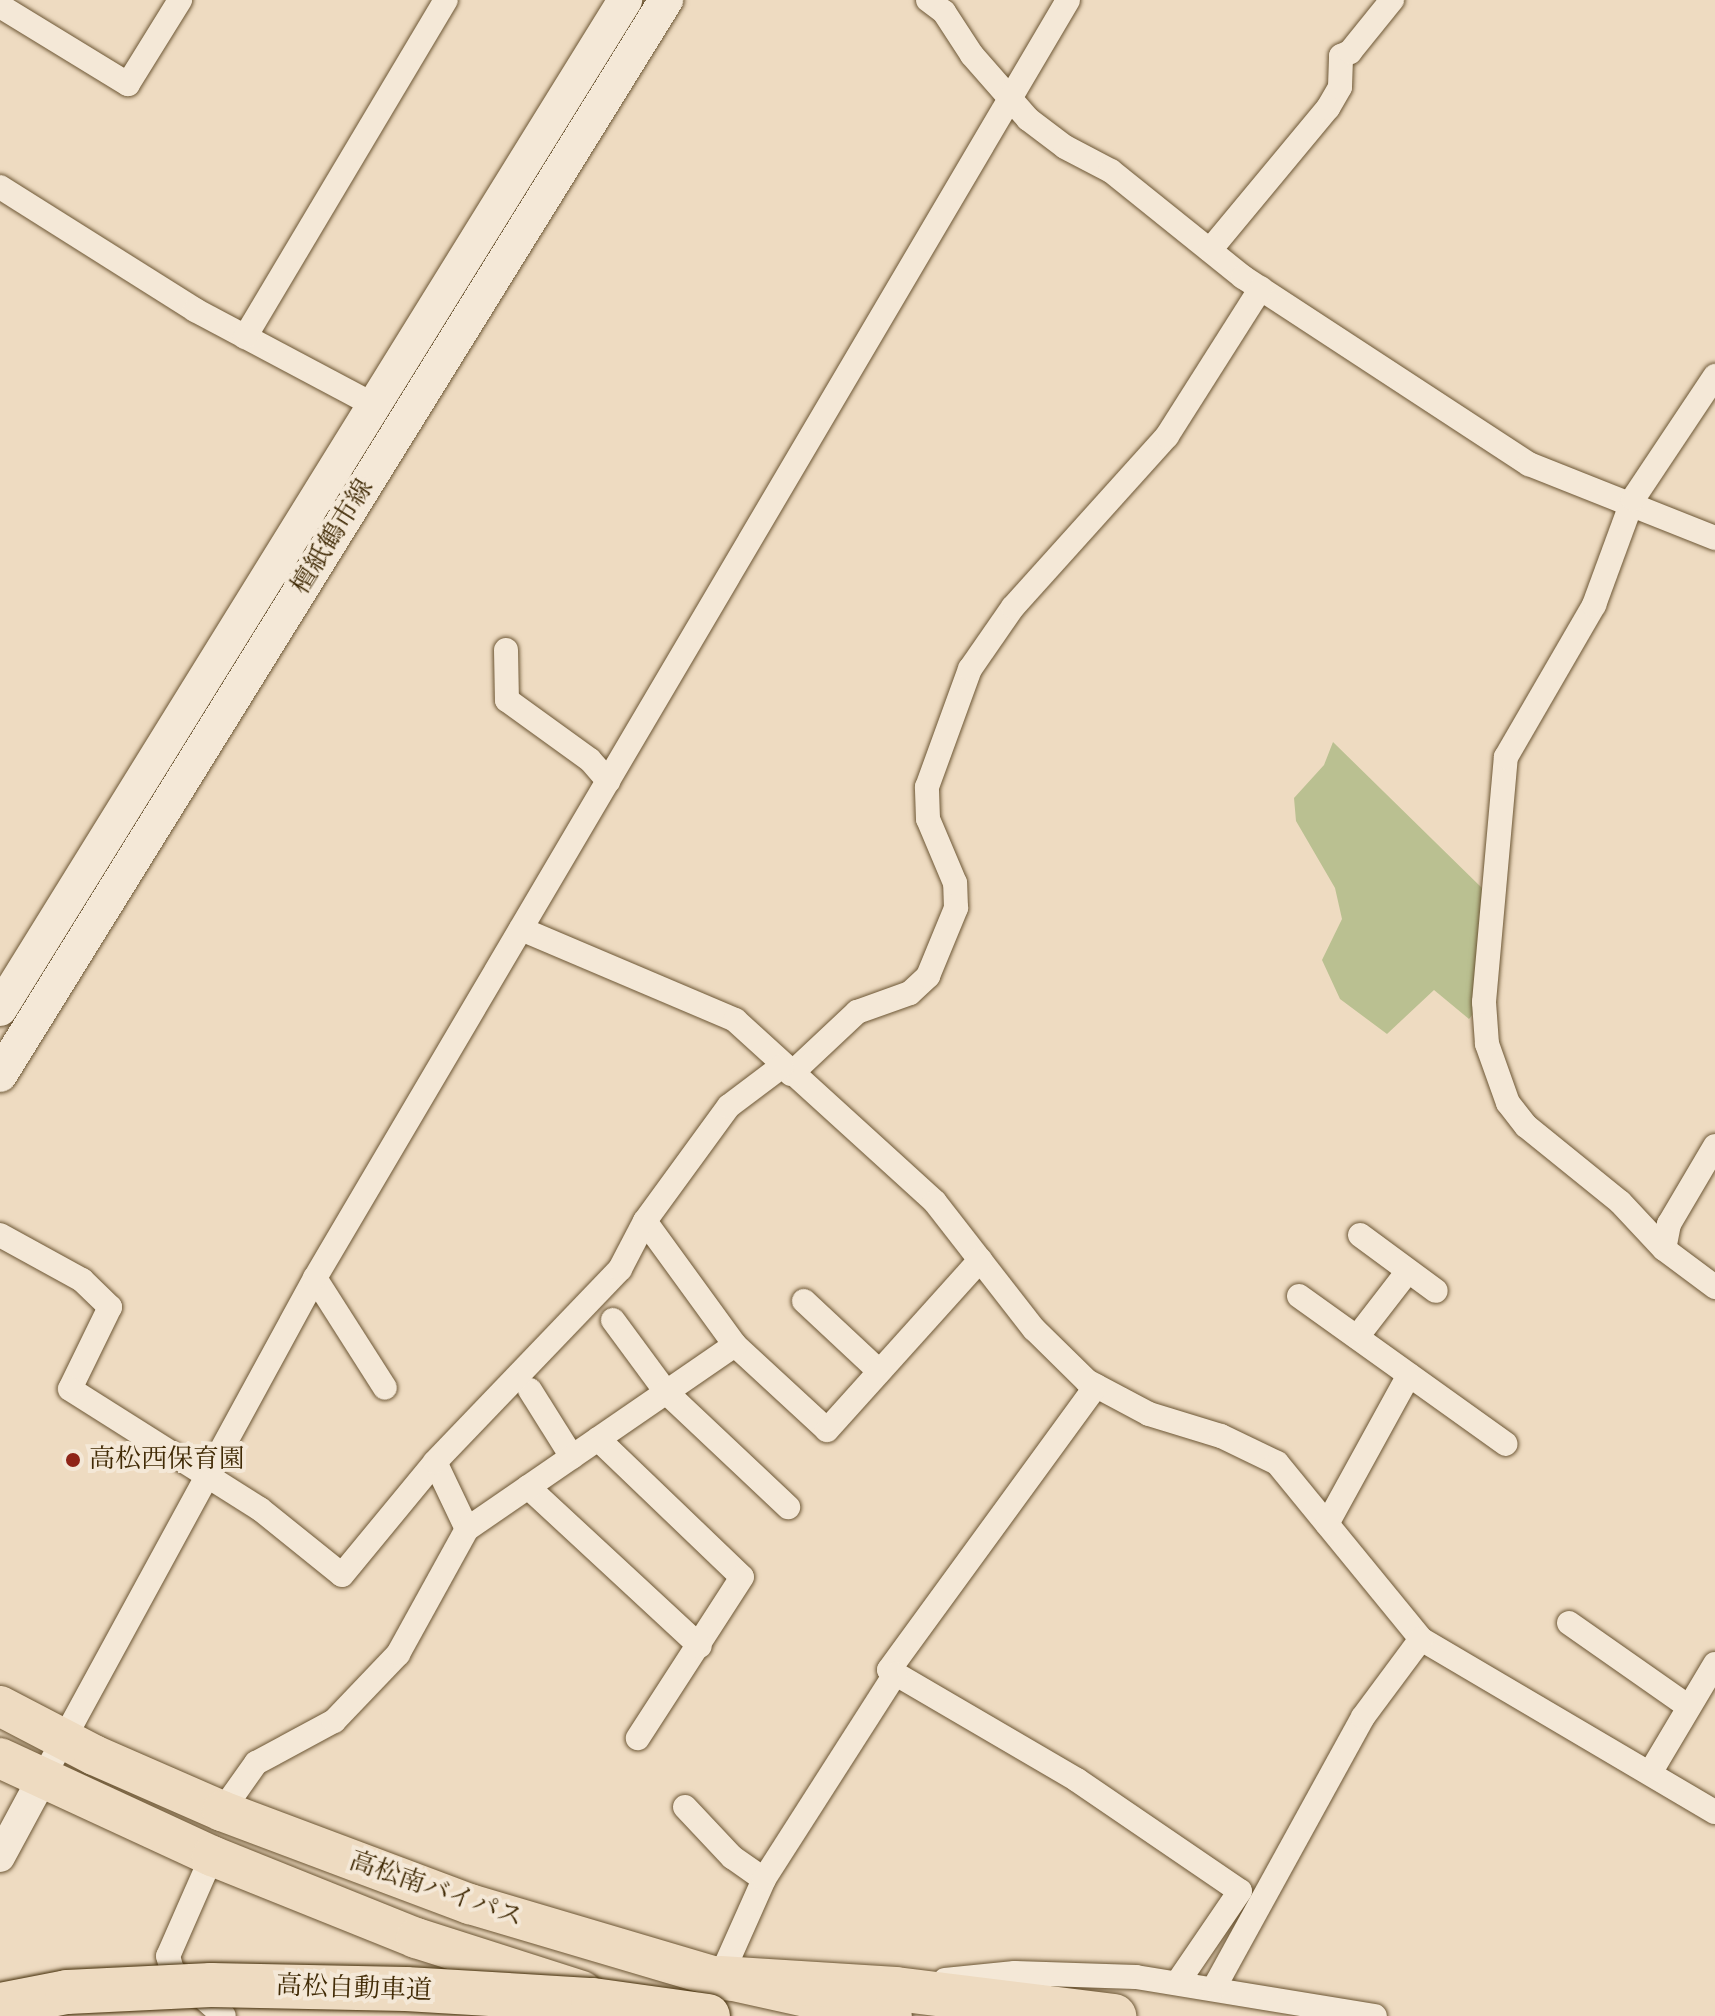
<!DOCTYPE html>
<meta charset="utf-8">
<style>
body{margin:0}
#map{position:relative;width:1715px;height:2016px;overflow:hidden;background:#eedbc1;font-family:"IM FELL Double Pica","Noto Serif JP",serif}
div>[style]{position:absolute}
.green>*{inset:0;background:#bac091}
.roads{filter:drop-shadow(0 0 2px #6c5634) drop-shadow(0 0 2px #6c5634)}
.minor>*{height:24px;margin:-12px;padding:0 12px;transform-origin:12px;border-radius:12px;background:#f4e8d7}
.tertiary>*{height:30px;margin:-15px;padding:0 15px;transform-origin:15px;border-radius:15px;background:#f4e8d7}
.secondary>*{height:34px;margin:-17px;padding:0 17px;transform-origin:17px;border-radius:17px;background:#f4e8d7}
.trunk>*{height:40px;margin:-20px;padding:0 20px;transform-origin:20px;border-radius:20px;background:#eedbc1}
.motorway>*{height:44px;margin:-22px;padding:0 22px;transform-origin:22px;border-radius:22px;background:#eedbc1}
.bridges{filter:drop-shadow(0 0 2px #402a05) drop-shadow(0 0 2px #402a05)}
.motorway-bridge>*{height:44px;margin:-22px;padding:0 22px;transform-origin:22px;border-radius:22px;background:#eedbc1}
.dots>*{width:22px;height:22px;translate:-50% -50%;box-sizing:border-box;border:4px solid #f4e8d7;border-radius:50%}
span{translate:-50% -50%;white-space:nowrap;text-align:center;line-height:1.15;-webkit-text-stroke:8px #f4e8d7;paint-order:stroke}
.street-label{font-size:26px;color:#402a05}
.poi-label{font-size:26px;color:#402a05}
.left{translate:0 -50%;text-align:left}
</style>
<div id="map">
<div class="green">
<i style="clip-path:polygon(1333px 742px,1483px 889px,1477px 1009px,1469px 1019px,1434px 990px,1387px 1034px,1340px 999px,1322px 960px,1342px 919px,1335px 888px,1296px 821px,1294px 798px,1324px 765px)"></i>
</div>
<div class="roads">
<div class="minor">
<i style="left:928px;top:0;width:20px;rotate:37deg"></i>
<i style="left:944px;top:12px;width:51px;rotate:56.9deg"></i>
<i style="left:972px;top:55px;width:85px;rotate:48.8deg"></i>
<i style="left:1028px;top:119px;width:46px;rotate:37.1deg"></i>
<i style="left:1065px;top:147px;width:52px;rotate:27.6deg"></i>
<i style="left:1111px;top:171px;width:169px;rotate:38.8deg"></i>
<i style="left:1243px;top:277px;width:342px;rotate:33.2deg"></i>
<i style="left:1529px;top:464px;width:200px;rotate:21.7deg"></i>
<i style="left:0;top:6px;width:150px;rotate:31.4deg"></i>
<i style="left:128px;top:84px;width:99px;rotate:-58.2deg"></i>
<i style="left:0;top:187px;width:231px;rotate:32.2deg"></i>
<i style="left:195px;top:310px;width:203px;rotate:28deg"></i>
<i style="left:1210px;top:250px;width:185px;rotate:-50.3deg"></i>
<i style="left:1328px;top:108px;width:24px;rotate:-60deg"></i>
<i style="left:1340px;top:87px;width:31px;rotate:-88deg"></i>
<i style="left:1341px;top:56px;width:10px;rotate:-24deg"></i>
<i style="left:1350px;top:52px;width:67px;rotate:-51.1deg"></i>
<i style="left:245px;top:337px;width:392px;rotate:-59.2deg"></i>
<i style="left:506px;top:650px;width:50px;rotate:88.9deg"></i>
<i style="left:507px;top:700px;width:102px;rotate:35.9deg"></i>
<i style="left:590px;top:760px;width:28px;rotate:49deg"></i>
<i style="left:521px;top:929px;width:233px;rotate:23deg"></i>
<i style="left:735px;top:1020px;width:270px;rotate:42.3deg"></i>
<i style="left:935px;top:1202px;width:161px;rotate:52.1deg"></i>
<i style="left:1034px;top:1329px;width:74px;rotate:44.5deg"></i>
<i style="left:1087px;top:1381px;width:70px;rotate:28deg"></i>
<i style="left:1149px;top:1414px;width:75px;rotate:17deg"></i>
<i style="left:1221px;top:1436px;width:62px;rotate:25.7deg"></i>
<i style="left:1277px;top:1463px;width:227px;rotate:50.7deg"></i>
<i style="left:1421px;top:1639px;width:341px;rotate:30.5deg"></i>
<i style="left:791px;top:1074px;width:91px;rotate:-43.2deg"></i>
<i style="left:857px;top:1012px;width:56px;rotate:-19.7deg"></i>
<i style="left:910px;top:993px;width:25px;rotate:-43deg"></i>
<i style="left:928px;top:976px;width:74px;rotate:-67.6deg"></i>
<i style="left:956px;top:908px;width:25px;rotate:-92deg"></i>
<i style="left:955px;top:883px;width:69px;rotate:-112.9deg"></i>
<i style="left:928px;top:819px;width:32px;rotate:-92deg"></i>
<i style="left:927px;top:787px;width:126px;rotate:-70deg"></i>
<i style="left:970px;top:669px;width:75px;rotate:-55.3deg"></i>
<i style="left:1013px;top:607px;width:230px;rotate:-48deg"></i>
<i style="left:1167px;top:436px;width:175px;rotate:-57.6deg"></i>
<i style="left:1715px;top:1146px;width:91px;rotate:120.5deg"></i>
<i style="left:1669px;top:1224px;width:25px;rotate:101deg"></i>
<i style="left:1664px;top:1249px;width:64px;rotate:36.7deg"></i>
<i style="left:0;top:1235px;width:94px;rotate:28.8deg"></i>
<i style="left:82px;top:1280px;width:39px;rotate:44deg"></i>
<i style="left:110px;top:1307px;width:91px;rotate:116deg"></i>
<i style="left:70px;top:1389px;width:225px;rotate:32.3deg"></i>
<i style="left:260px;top:1509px;width:105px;rotate:38.8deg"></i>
<i style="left:342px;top:1575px;width:146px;rotate:-50.5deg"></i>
<i style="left:1360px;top:1235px;width:94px;rotate:36.4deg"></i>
<i style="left:1664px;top:1249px;width:64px;rotate:-133.1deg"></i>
<i style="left:1620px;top:1202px;width:121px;rotate:-141deg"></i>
<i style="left:1526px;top:1126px;width:29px;rotate:-128deg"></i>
<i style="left:1508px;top:1103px;width:63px;rotate:-109.6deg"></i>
<i style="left:1487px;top:1044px;width:42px;rotate:-94.1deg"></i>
<i style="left:1484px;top:1002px;width:246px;rotate:-84.9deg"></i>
<i style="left:1506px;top:757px;width:176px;rotate:-59.9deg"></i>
<i style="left:1594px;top:605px;width:113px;rotate:-69.8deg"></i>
<i style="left:1633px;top:499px;width:148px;rotate:-56.3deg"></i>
<i style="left:315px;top:1278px;width:130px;rotate:57.5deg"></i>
<i style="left:1299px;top:1296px;width:254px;rotate:35.6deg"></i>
<i style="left:804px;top:1301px;width:103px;rotate:43deg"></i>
<i style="left:613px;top:1320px;width:89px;rotate:53.6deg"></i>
<i style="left:666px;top:1392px;width:168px;rotate:43.3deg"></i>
<i style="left:1357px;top:1337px;width:83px;rotate:-52.3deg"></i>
<i style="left:735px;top:1345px;width:125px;rotate:42.7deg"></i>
<i style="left:827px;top:1430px;width:229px;rotate:-48deg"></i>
<i style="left:1096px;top:1386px;width:351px;rotate:126.1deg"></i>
<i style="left:889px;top:1670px;width:218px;rotate:30.3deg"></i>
<i style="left:1077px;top:1780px;width:197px;rotate:34.3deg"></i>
<i style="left:1240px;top:1891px;width:110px;rotate:124.3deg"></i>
<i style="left:530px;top:1390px;width:79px;rotate:57.9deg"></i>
<i style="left:598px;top:1439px;width:199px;rotate:43.8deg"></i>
<i style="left:742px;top:1577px;width:192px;rotate:122.9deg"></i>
<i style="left:528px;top:1487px;width:234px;rotate:42.8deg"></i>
<i style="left:1327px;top:1524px;width:170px;rotate:-61.2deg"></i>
<i style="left:467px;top:1529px;width:74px;rotate:-115.5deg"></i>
<i style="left:435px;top:1462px;width:267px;rotate:-46.2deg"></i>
<i style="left:620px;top:1269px;width:54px;rotate:-62.5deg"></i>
<i style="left:1569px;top:1623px;width:146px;rotate:35deg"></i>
<i style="left:1650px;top:1773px;width:127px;rotate:-59.2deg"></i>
<i style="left:42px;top:1779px;width:571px;rotate:-61.41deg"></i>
<i style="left:315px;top:1278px;width:1483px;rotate:-59.49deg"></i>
<i style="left:685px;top:1807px;width:69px;rotate:46.8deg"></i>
<i style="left:732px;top:1857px;width:39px;rotate:35deg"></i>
<i style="left:222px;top:1811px;width:59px;rotate:-54.7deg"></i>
<i style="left:256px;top:1763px;width:89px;rotate:-28.3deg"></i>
<i style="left:334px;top:1721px;width:93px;rotate:-46.3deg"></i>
<i style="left:398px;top:1654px;width:143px;rotate:-61.1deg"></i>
<i style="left:467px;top:1529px;width:325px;rotate:-34.5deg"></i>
<i style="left:735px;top:1345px;width:153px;rotate:-126deg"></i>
<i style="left:645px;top:1221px;width:142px;rotate:-53.9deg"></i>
<i style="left:729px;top:1106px;width:66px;rotate:-37deg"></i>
<i style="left:212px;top:1856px;width:109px;rotate:113.7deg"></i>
<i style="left:168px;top:1956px;width:15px;rotate:74deg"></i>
<i style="left:172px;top:1970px;width:69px;rotate:41.5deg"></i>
<i style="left:720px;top:1978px;width:108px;rotate:-66deg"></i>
<i style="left:764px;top:1879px;width:243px;rotate:-57.4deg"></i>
<i style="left:945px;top:1980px;width:70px;rotate:-5.7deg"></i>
<i style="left:1015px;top:1973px;width:121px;rotate:1.9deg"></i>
<i style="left:1136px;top:1977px;width:242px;rotate:9.3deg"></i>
<i style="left:1214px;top:1988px;width:309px;rotate:-61.2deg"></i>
<i style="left:1363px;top:1717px;width:97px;rotate:-53.4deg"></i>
</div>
<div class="tertiary">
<i style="left:0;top:1857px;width:89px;rotate:-61.7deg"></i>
</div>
<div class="secondary">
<i style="left:0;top:1009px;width:1187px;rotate:-58.22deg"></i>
<i style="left:0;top:1075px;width:1265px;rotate:-58.22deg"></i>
</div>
<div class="trunk">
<i style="left:0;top:1706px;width:106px;rotate:27.5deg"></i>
<i style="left:94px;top:1755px;width:140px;rotate:23.6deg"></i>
<i style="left:222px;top:1811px;width:265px;rotate:20.6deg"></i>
<i style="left:470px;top:1904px;width:261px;rotate:16.5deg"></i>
<i style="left:720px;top:1978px;width:176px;rotate:12.5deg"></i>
<i style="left:0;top:1758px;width:234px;rotate:24.8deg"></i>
<i style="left:212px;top:1856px;width:220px;rotate:21.9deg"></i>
<i style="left:416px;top:1938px;width:174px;rotate:17.7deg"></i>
</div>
<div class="motorway">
<i style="left:720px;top:1978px;width:176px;rotate:3.6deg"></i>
<i style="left:896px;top:1989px;width:220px;rotate:7.1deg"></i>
</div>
</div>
<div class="bridges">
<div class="motorway-bridge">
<i style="left:0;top:2005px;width:68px;rotate:-11deg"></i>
<i style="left:67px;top:1992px;width:144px;rotate:-2.8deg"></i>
<i style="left:211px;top:1985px;width:195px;rotate:1.2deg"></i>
<i style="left:406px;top:1989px;width:187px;rotate:3.4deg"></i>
<i style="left:593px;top:2000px;width:116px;rotate:7.9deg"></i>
</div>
</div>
<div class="dots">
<i style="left:73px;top:1460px;background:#8f2418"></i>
</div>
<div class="street-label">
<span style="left:333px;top:537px;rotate:-58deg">檀紙鶴市線</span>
<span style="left:436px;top:1890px;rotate:19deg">高松南バイパス</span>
<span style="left:354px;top:1989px;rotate:2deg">高松自動車道</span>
</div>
<div class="poi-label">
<span class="left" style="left:89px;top:1460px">高松西保育園</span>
</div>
</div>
